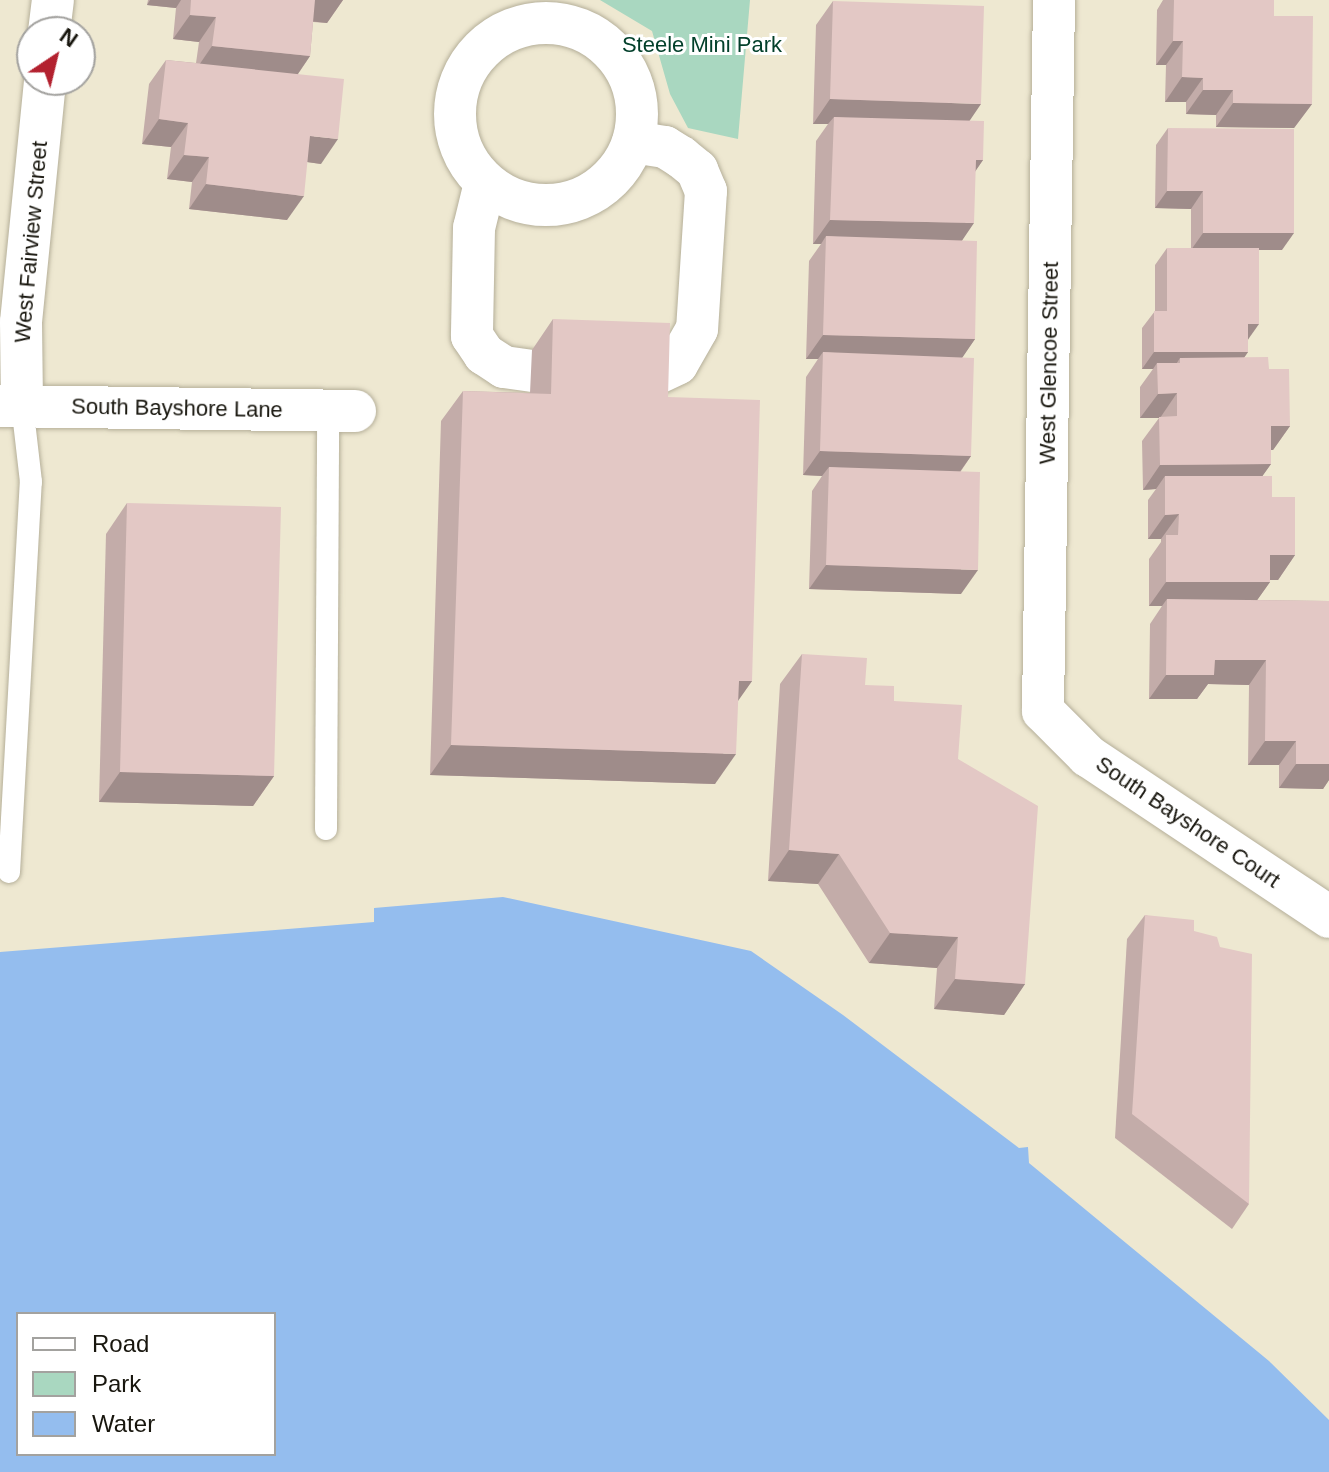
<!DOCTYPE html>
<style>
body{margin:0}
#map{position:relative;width:1329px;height:1472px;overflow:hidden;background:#eee8d1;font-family:Helvetica,sans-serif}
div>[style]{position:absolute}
.green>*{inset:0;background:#a9d7c0}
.water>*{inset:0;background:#94bdee}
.roads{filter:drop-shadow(0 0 2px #b5af99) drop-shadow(0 0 2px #b5af99)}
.lane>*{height:22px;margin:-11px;padding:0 11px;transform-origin:11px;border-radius:11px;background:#fff}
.street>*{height:42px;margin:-21px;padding:0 21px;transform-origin:21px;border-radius:21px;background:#fff}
.street>.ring{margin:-21px;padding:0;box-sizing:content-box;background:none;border:42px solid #fff;border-radius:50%}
.wall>*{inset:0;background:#c3aca9}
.shaded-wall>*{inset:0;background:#9f8c8a}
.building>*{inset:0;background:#e3c8c5}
span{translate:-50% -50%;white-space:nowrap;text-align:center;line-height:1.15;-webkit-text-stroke:6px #fff;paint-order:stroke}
.park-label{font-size:22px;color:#03402b}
.street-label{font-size:22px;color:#18160e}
.legend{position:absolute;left:16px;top:1312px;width:260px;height:144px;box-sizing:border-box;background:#fff;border:2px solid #a3a29f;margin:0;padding:10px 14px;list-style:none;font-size:24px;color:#18160e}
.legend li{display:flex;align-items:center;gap:16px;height:40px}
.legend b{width:40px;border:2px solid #a3a29f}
.north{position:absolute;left:16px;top:16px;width:80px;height:80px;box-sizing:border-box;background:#fff;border:2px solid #a3a29f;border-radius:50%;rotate:35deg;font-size:22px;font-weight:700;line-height:32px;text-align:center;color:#18160e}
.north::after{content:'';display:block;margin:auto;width:28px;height:36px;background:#b3212f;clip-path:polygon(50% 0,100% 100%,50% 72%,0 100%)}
</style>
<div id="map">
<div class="green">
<i style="clip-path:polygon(600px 0,750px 0,738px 139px,688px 128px,670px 94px,652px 31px)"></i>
</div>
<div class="water">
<i style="clip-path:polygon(evenodd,503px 897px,751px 951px,843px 1015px,1019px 1148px,1028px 1147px,1029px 1163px,1269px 1361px,1329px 1420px,1329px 1472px,0 1472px,0 952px,374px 922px,374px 908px,503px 897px,18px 1314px,274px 1314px,274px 1454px,18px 1454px,18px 1314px)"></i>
</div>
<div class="roads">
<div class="lane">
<i style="left:326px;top:829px;width:418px;rotate:-89.7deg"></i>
<i style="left:9px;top:872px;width:391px;rotate:-86.8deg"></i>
<i style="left:31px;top:482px;width:79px;rotate:-96.6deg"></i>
</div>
<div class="street">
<i style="left:1054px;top:0;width:711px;rotate:90.89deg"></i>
<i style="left:1043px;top:711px;width:64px;rotate:45deg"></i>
<i style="left:1088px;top:756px;width:290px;rotate:33.7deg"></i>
<i class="ring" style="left:455px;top:23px;width:140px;height:140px"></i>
<i style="left:49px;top:32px;width:32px;rotate:-83deg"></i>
<i style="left:633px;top:142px;width:32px;rotate:9deg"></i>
<i style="left:665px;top:147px;width:19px;rotate:32deg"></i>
<i style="left:681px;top:157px;width:21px;rotate:39deg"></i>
<i style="left:697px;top:170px;width:23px;rotate:67deg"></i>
<i style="left:706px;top:191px;width:138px;rotate:93.7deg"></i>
<i style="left:697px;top:329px;width:40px;rotate:119.7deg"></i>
<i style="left:677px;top:364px;width:31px;rotate:155deg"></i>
<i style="left:485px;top:183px;width:46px;rotate:103.7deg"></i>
<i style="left:474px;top:228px;width:108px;rotate:91.1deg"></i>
<i style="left:472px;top:336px;width:22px;rotate:56deg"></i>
<i style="left:484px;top:354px;width:24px;rotate:33deg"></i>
<i style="left:504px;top:367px;width:27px;rotate:8deg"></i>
<i style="left:22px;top:404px;width:82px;rotate:-90.7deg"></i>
<i style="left:21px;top:322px;width:243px;rotate:-84.3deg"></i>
<i style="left:0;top:406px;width:355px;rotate:0.8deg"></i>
</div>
</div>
<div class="wall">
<i style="clip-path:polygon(148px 0,343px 0,327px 23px,313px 22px,310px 56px,298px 74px,321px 164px,307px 162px,287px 220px,189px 209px,192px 182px,167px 179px,171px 147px,142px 144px,149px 84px,166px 60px,196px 63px,199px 42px,173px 39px,176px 8px,147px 5px)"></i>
<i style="clip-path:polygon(1163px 0,1274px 0,1274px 16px,1312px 104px,1294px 128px,1216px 127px,1216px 115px,1186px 114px,1186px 102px,1165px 102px,1166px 65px,1156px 65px,1157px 10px)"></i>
<i style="clip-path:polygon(833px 1px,969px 121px,983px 160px,975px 171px,962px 241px,975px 339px,962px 357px,971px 456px,961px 471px,961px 594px,809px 589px,812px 491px,822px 476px,803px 475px,806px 377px,818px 359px,806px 359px,809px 261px,821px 244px,813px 244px,816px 141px,828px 124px,813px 124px,816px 25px)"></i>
<i style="clip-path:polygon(1168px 128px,1282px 250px,1259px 250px,1248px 340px,1248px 352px,1244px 358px,1269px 369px,1290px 426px,1273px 450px,1271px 450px,1271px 464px,1262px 476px,1272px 497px,1295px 555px,1278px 580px,1270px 580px,1270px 582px,1257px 600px,1329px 601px,1329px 780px,1323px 789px,1279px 788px,1279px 765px,1248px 765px,1249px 685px,1208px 684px,1197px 699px,1149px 699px,1150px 624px,1162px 606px,1149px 606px,1149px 559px,1161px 542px,1161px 539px,1148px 539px,1148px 500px,1156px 489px,1143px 490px,1142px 441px,1159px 418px,1140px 418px,1140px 387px,1153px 369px,1142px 369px,1142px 328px,1155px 311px,1155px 265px,1167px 248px,1191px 248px,1191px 209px,1155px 208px,1156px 145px)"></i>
<i style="clip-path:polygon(553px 319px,668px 397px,752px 681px,738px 700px,715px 784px,430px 775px,441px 421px,463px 391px,530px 393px,532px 350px)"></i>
<i style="clip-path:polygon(127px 503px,274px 776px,253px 806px,99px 802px,106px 534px)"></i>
<i style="clip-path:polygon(802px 654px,865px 685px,894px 701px,958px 759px,1025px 984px,1004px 1015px,934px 1009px,937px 968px,869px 963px,818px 884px,768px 881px,780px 684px)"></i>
<i style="clip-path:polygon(1145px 915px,1194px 931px,1249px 1204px,1232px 1229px,1115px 1138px,1127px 939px)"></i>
</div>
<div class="shaded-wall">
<i style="clip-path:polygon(150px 0,181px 0,176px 8px,147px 5px)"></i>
<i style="clip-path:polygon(313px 0,343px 0,327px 23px,299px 20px)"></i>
<i style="clip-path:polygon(190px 15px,216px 17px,199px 42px,173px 39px)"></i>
<i style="clip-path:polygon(1173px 41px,1183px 41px,1166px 65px,1156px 65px)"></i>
<i style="clip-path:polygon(212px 46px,310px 56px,293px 81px,195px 71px)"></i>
<i style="clip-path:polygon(1182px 77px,1203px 78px,1186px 102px,1165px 102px)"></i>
<i style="clip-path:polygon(1203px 90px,1233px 90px,1216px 115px,1186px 114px)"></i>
<i style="clip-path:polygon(830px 99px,981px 104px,964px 129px,834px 117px,828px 124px,813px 124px)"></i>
<i style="clip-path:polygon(1233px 103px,1312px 104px,1294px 128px,1216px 127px)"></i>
<i style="clip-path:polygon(159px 119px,188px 123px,171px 147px,142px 144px)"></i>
<i style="clip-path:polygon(310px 136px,338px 139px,321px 164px,293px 160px)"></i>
<i style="clip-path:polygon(184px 155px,209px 157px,192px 182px,167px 179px)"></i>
<i style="clip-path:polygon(976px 160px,983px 160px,966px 185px)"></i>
<i style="clip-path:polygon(206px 184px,304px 196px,287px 220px,189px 209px)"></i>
<i style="clip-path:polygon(1167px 191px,1203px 191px,1191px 209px,1155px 208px)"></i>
<i style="clip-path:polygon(830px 220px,974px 223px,957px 248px,826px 236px,821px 244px,813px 244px)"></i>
<i style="clip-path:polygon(1203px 233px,1294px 233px,1282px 250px,1191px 250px)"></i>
<i style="clip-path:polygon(1248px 324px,1259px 324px,1247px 341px)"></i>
<i style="clip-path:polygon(823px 335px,975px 339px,958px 364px,823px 352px,818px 359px,806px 359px)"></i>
<i style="clip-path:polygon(1154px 352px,1248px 352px,1236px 369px,1180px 363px,1180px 358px,1173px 369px,1157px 363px,1153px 369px,1142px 369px)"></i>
<i style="clip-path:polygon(1177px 393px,1160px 418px,1140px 418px,1158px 394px)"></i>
<i style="clip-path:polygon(1271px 426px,1290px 426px,1273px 450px,1254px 450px)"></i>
<i style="clip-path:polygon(820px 451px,971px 456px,954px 480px,829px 467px,822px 476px,803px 475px)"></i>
<i style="clip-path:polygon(1271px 464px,1254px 488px,1165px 476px,1156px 489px,1143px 490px,1160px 465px)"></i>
<i style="clip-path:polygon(1179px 514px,1161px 539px,1148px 539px,1165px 515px)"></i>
<i style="clip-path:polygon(1270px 555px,1295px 555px,1278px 580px,1253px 580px)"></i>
<i style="clip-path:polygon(826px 565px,978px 570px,961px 594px,809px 589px)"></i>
<i style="clip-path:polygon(1166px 582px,1270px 582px,1253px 606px,1167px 599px,1162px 606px,1149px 606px)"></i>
<i style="clip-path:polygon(1215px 660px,1266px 660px,1249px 685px,1208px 684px,1197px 699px,1149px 699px,1166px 675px)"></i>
<i style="clip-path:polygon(739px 681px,752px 681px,731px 711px)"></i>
<i style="clip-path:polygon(1265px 741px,1296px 741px,1279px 765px,1248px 765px)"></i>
<i style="clip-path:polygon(451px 745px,736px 754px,715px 784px,430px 775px)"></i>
<i style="clip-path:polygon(1296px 764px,1329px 764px,1329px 780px,1323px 789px,1279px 788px)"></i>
<i style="clip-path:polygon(120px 772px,274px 776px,253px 806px,99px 802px)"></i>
<i style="clip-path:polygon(789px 850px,839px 854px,818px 884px,768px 881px)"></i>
<i style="clip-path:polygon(890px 933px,958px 937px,937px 968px,869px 963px)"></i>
<i style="clip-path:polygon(955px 979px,1025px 984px,1004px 1015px,934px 1009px)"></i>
</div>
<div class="building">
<i style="clip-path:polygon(191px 0,315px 0,310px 56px,212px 46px,216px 17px,190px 15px)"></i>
<i style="clip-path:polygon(1174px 0,1274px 0,1274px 16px,1313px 16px,1312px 104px,1233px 103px,1233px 90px,1203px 90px,1203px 78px,1182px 77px,1183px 41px,1173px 41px)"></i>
<i style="clip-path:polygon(833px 1px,984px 6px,981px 104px,830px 99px)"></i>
<i style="clip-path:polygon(166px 60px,344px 79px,338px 139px,310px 136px,304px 196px,206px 184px,209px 157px,184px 155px,188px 123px,159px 119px)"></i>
<i style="clip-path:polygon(834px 117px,984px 121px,983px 160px,976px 160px,974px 223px,830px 220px)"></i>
<i style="clip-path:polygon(1168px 128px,1294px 129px,1294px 233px,1203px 233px,1203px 191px,1167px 191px)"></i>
<i style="clip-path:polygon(826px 236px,977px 241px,975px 339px,823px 335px)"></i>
<i style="clip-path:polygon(1167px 248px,1259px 248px,1259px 324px,1248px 324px,1248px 352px,1154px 352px,1154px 311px,1167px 311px)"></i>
<i style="clip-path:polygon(553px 319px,670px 323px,668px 397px,760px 400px,752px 681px,739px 681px,736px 754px,451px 745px,463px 391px,551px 394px)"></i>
<i style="clip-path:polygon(823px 352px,974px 358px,971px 456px,820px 451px)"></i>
<i style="clip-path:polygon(1268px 357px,1269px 369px,1289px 369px,1290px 426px,1271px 426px,1271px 464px,1160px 465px,1159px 417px,1177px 416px,1177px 393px,1158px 394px,1157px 363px,1180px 363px,1180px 358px)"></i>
<i style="clip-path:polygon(829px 467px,980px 472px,978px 570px,826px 565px)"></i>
<i style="clip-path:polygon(1165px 476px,1272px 476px,1272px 497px,1295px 497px,1295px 555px,1270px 555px,1270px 582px,1166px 582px,1166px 535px,1178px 535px,1179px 514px,1165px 515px)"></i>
<i style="clip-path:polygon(127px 503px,281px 507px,274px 776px,120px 772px)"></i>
<i style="clip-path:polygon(1167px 599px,1329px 601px,1329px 764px,1296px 764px,1296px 741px,1265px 741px,1266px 660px,1215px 660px,1214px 675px,1166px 675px)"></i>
<i style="clip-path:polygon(802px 654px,867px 658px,865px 685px,894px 686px,894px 701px,962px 705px,958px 759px,1038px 806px,1025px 984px,955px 979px,958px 937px,890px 933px,839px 854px,789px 850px)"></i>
<i style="clip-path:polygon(1145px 915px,1194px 920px,1194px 931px,1217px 937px,1220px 947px,1252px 954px,1249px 1204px,1132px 1114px)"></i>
</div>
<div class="park-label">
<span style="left:702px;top:45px">Steele Mini Park</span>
</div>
<div class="street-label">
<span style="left:31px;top:242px;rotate:-85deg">West Fairview Street</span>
<span style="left:1049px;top:363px;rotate:-89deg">West Glencoe Street</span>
<span style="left:177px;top:408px;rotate:1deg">South Bayshore Lane</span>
<span style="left:1188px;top:822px;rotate:34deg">South Bayshore Court</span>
</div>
<ul class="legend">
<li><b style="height:10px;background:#fff"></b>Road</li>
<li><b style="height:22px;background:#a9d7c0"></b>Park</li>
<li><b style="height:22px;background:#94bdee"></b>Water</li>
</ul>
<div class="north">N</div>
</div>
